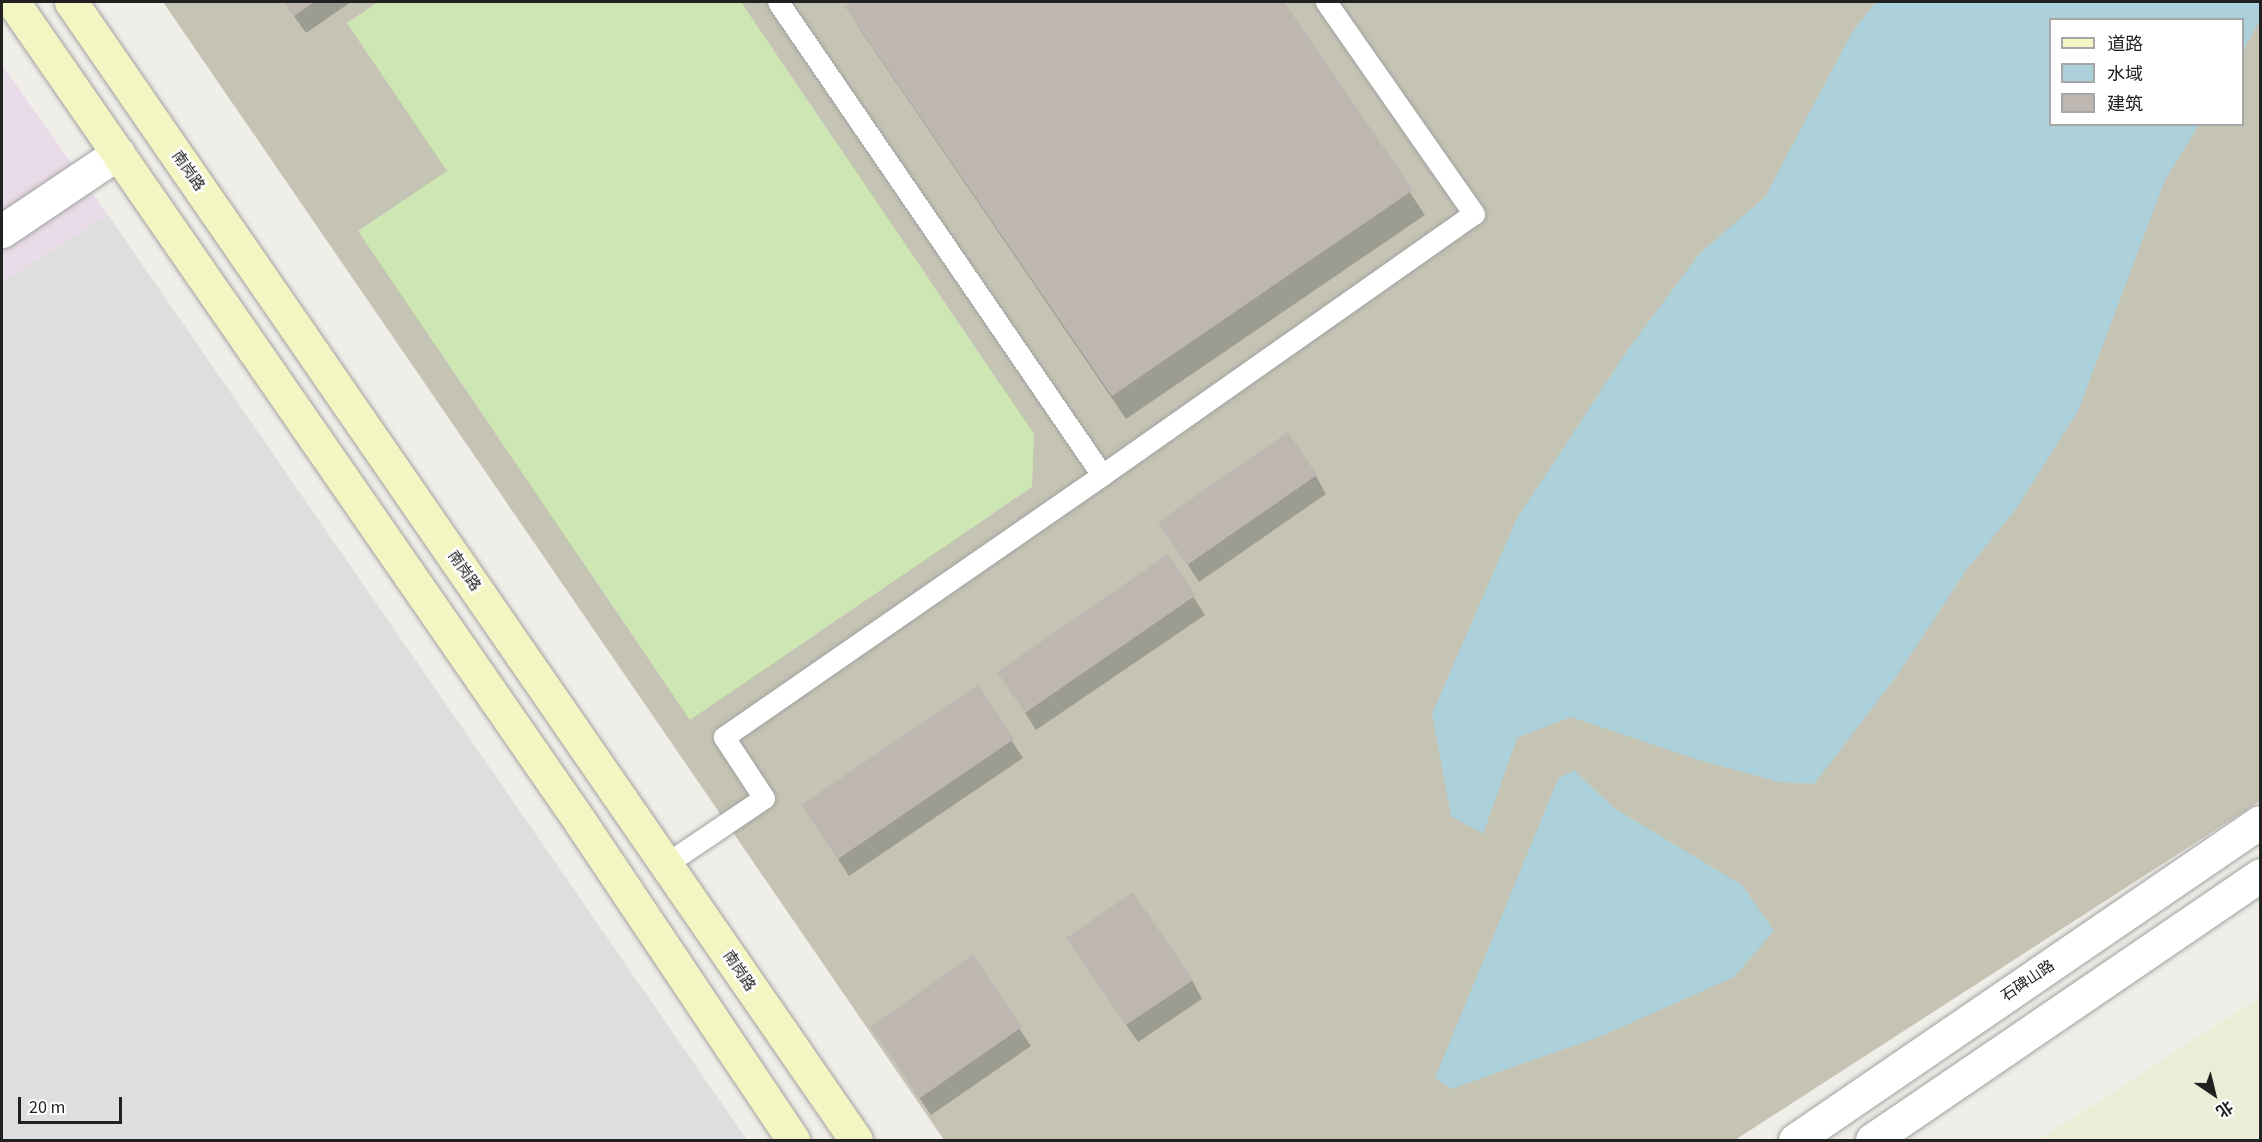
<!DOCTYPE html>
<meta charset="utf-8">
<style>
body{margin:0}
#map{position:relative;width:2262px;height:1142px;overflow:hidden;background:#f0eee8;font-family:"Source Sans 3","Noto Sans SC",sans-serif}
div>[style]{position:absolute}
.residential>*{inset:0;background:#dfdede}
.industrial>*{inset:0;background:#e9dbe7}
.construction>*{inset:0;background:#c5c4b4}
.farmland>*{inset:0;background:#ecedd6}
.grass>*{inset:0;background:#cde6b3}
.water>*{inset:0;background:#add1da}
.shadow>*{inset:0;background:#0003}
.building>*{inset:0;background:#beb7b1}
.roads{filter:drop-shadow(0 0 2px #a2a2a2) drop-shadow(0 0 2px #a2a2a2)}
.service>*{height:21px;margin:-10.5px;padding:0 10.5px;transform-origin:10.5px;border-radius:10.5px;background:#fff}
.minor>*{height:33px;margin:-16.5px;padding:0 16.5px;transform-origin:16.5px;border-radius:16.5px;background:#fff}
.tertiary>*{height:33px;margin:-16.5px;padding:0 16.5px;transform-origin:16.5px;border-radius:16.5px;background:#fff}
.secondary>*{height:33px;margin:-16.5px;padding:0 16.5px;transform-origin:16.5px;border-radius:16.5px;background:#f3f5c2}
span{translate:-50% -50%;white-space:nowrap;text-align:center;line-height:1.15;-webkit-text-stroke:5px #fff;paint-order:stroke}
.street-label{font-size:15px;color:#212121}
.frame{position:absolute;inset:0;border:3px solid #212121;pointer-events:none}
.legend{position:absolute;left:2049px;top:18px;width:195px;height:108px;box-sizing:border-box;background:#fff;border:2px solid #a6a6a6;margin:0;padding:8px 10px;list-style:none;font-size:18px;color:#212121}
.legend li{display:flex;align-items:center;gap:12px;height:30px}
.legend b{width:30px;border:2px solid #a6a6a6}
.north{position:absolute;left:2184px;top:1064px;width:60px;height:60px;-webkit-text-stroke:4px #fff;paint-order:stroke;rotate:145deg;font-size:16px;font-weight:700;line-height:24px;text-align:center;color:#212121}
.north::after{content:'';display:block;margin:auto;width:21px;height:27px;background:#212121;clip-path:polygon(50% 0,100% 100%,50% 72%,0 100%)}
.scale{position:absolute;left:18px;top:1097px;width:104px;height:27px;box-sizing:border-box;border:3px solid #212121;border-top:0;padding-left:8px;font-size:18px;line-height:21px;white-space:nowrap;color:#212121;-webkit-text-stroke:4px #fff;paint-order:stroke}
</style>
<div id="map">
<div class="residential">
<i style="clip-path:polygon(108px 215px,747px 1140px,2px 1140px,2px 282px)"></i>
</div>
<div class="industrial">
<i style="clip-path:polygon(2px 65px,108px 215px,2px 282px)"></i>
</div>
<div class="construction">
<i style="clip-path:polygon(evenodd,163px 2px,2260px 2px,2260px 801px,1735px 1140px,944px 1140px,163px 2px,2050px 20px,2242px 20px,2242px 124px,2050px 124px,2050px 20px)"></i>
</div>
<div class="farmland">
<i style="clip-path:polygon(2260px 997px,2260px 1140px,2039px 1140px)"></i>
</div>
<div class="grass">
<i style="clip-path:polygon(378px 2px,741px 2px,1034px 434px,1032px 487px,690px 720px,358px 231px,447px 171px,347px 23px)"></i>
</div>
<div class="water">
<i style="clip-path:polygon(1876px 2px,2260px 2px,2260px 20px,2243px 51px,2242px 20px,2050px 20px,2050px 124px,2199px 125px,2165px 180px,2078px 411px,2016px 509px,1967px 569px,1896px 677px,1814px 784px,1779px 782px,1699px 760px,1571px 717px,1517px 738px,1483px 834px,1451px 816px,1432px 714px,1517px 518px,1629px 348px,1700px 253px,1765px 197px,1852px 32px)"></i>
<i style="clip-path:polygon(1574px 770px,1614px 808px,1742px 885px,1774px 931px,1734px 977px,1604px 1035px,1451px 1089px,1435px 1078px,1558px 779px)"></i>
</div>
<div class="shadow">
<i style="clip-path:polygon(284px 2px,351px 2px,306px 33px)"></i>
<i style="clip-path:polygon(856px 2px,1282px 2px,1425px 215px,1126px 419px,861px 31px,847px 7px)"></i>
<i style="clip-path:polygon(1316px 476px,1326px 494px,1199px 582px,1160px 522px)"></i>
<i style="clip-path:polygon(1167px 556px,1205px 615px,1036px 730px,999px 672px)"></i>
<i style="clip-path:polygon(977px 687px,1023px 758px,849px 876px,803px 806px)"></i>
<i style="clip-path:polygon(1079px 956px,1192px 980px,1202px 999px,1138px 1042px)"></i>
<i style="clip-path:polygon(972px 958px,1031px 1046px,931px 1115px,872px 1027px)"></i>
</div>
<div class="building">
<i style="clip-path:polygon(284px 2px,314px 2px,294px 16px)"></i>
<i style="clip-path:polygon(853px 2px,1284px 2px,1413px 190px,1112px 396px,845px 7px)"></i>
<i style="clip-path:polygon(1288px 432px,1317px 475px,1187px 565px,1158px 522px)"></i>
<i style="clip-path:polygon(1168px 554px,1196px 595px,1025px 713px,997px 672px)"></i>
<i style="clip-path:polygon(978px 685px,1014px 739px,838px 859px,801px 805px)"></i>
<i style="clip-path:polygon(1133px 892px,1193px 980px,1126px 1025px,1066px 938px)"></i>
<i style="clip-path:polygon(973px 955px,1022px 1027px,920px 1098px,870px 1027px)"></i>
</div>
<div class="roads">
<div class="service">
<i style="left:1102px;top:475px;width:454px;rotate:-35.1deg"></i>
<i style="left:1474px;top:214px;width:259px;rotate:-124.9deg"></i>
<i style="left:666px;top:864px;width:118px;rotate:-34deg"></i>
<i style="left:764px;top:798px;width:73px;rotate:-123.3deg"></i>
<i style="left:724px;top:737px;width:460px;rotate:-34.7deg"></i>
<i style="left:1102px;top:475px;width:573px;rotate:-124.41deg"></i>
</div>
<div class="minor">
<i style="left:2px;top:231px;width:140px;rotate:-33.9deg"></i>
</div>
<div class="tertiary">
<i style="left:1795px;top:1140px;width:563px;rotate:-34.37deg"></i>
<i style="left:1872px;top:1140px;width:470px;rotate:-34.3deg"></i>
</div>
<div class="secondary">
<i style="left:13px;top:2px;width:998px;rotate:55.32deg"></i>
<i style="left:581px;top:823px;width:381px;rotate:56.2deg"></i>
<i style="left:71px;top:2px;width:1382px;rotate:55.4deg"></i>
</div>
</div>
<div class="street-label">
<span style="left:188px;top:171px;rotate:55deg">南岗路</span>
<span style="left:464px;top:571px;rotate:55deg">南岗路</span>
<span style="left:739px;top:971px;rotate:56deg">南岗路</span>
<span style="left:2028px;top:981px;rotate:-34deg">石碑山路</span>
</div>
<div class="frame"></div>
<ul class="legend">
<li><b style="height:8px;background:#f3f5c2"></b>道路</li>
<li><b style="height:16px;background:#add1da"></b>水域</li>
<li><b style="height:16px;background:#beb7b1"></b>建筑</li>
</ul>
<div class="north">北</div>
<div class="scale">20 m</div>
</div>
